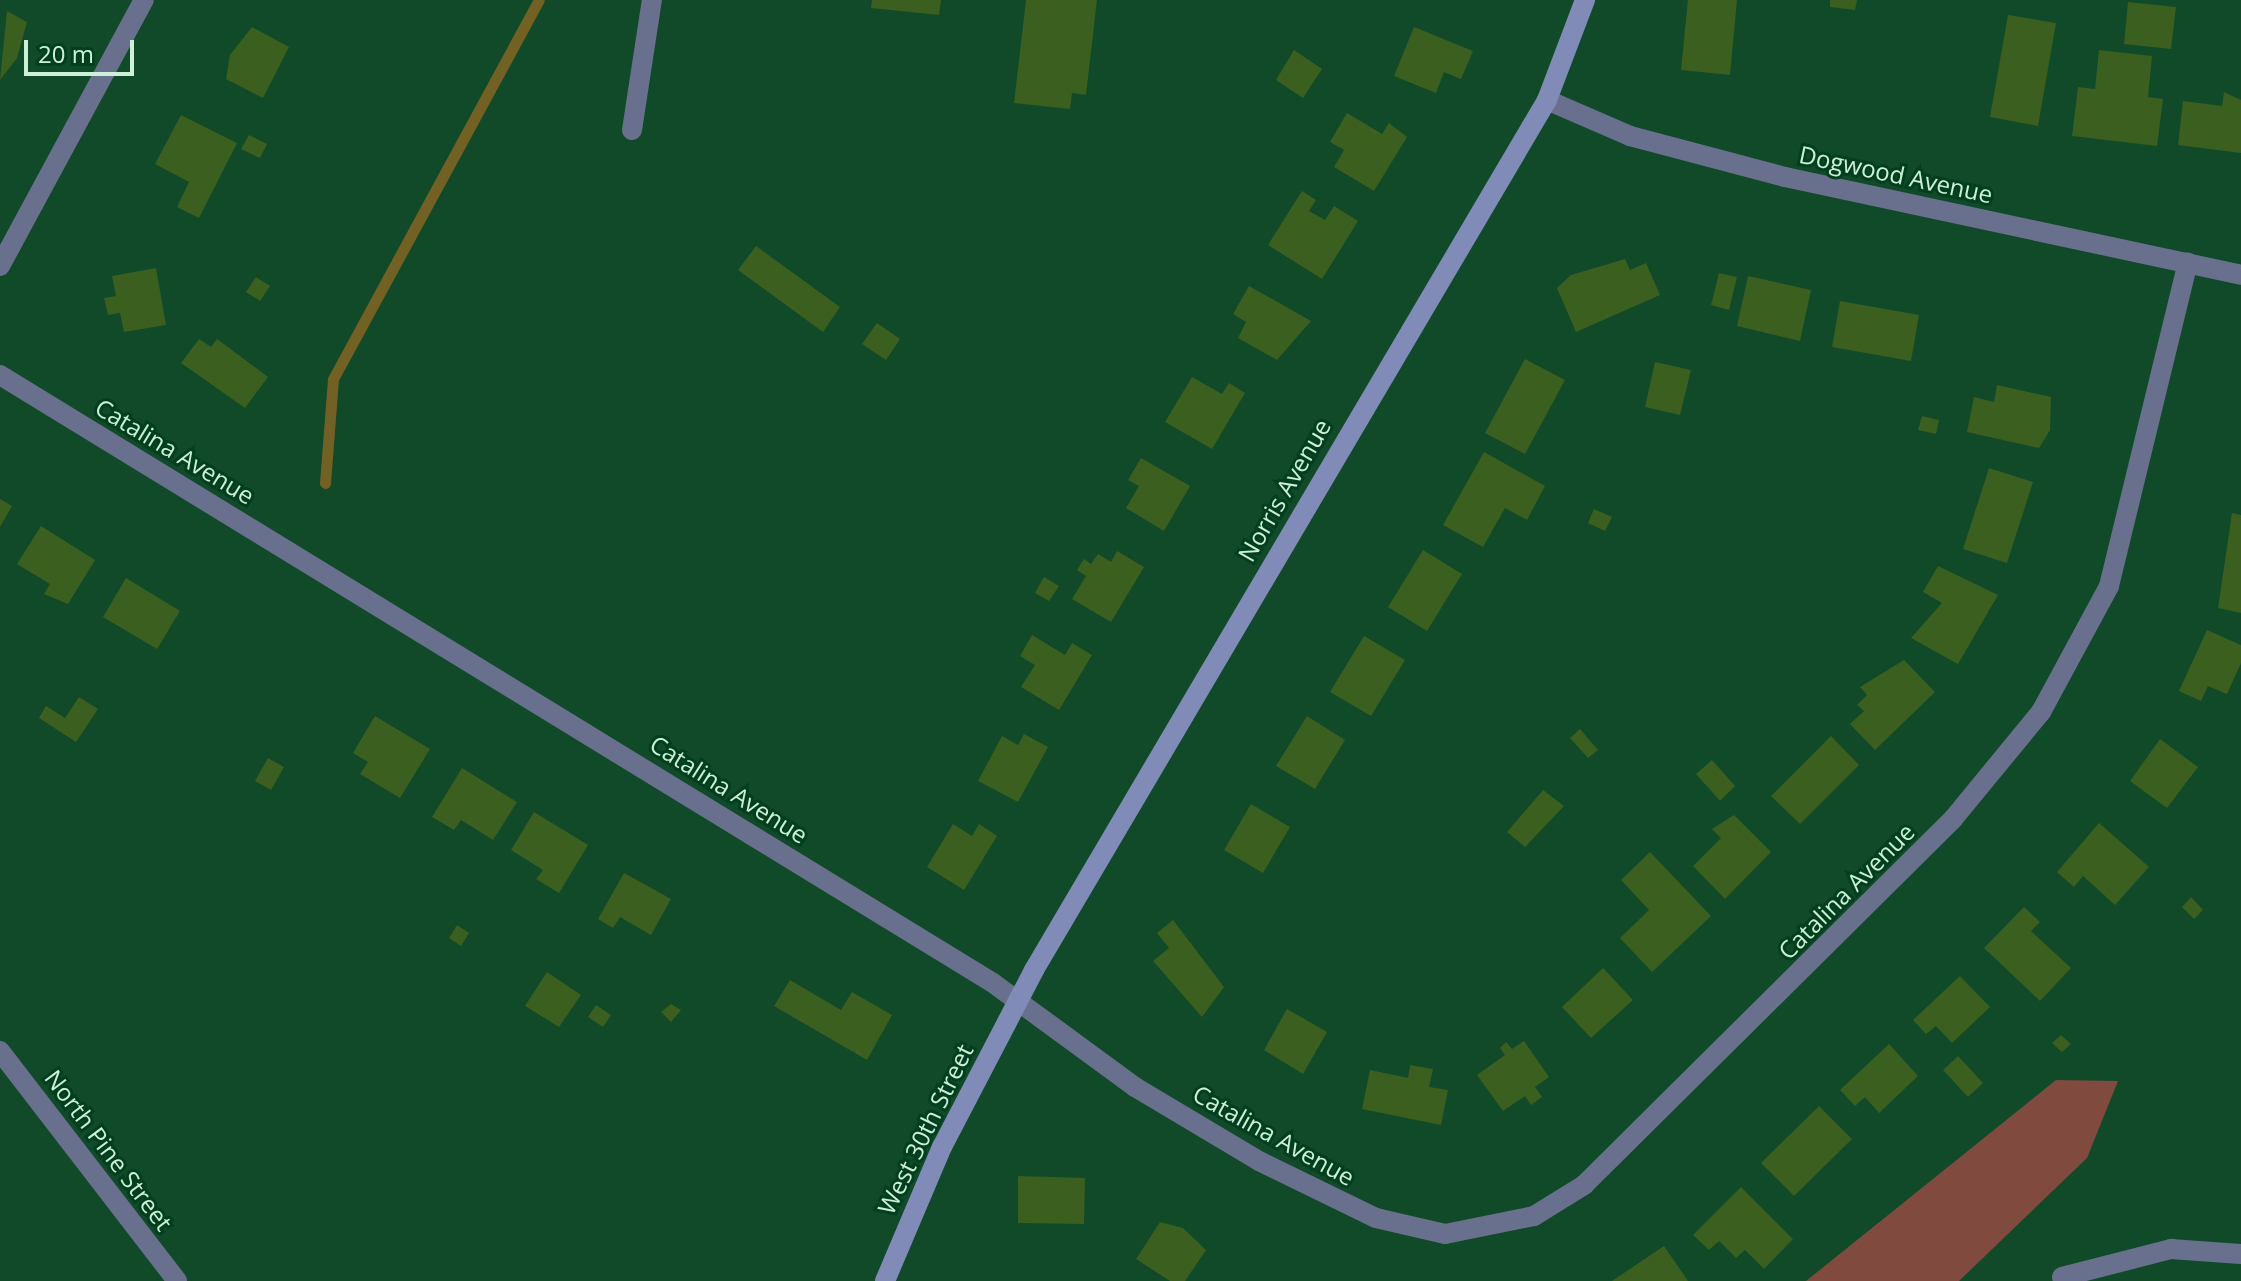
<!DOCTYPE html>
<style>
body{margin:0}
#map{position:relative;width:2241px;height:1281px;overflow:hidden;background:#104a29;font-family:"Open Sans",sans-serif}
div>[style]{position:absolute}
.green>*{inset:0;background:#804a3e}
.stream>*{height:11px;margin:-5.5px;padding:0 5.5px;transform-origin:5.5px;border-radius:5.5px;background:#726123}
.building>*{inset:0;background:#3b5f1f}
.lane>*{height:20px;margin:-10px;padding:0 10px;transform-origin:10px;border-radius:10px;background:#69708d}
.street>*{height:20px;margin:-10px;padding:0 10px;transform-origin:10px;border-radius:10px;background:#69708d}
.secondary>*{height:20px;margin:-10px;padding:0 10px;transform-origin:10px;border-radius:10px;background:#808bb8}
span{translate:-50% -50%;white-space:nowrap;text-align:center;line-height:1.15;-webkit-text-stroke:6px #013f1f;paint-order:stroke}
.street-label{font-size:24px;color:#cdf1d7}
.scale{position:absolute;left:24px;top:40px;width:110px;height:36px;box-sizing:border-box;border:4px solid #cdf1d7;border-top:0;padding-left:10px;font-size:24px;line-height:28px;white-space:nowrap;color:#cdf1d7;-webkit-text-stroke:6px #013f1f;paint-order:stroke}
</style>
<div id="map">
<div class="green">
<i style="clip-path:polygon(2056px 1080px,2118px 1081px,2087px 1158px,1959px 1281px,1806px 1281px)"></i>
</div>
<div class="stream">
<i style="left:325px;top:483px;width:104px;rotate:-85.6deg"></i>
<i style="left:333px;top:379px;width:431px;rotate:-61.5deg"></i>
</div>
<div class="building">
<i style="clip-path:polygon(872px 0,941px 0,939px 15px,871px 8px)"></i>
<i style="clip-path:polygon(1026px 0,1097px 0,1086px 95px,1072px 93px,1070px 109px,1014px 103px)"></i>
<i style="clip-path:polygon(1688px 0,1737px 0,1730px 75px,1681px 70px)"></i>
<i style="clip-path:polygon(1830px 0,1857px 0,1855px 10px,1830px 7px)"></i>
<i style="clip-path:polygon(2128px 2px,2176px 7px,2171px 49px,2124px 44px)"></i>
<i style="clip-path:polygon(7px 11px,27px 22px,17px 58px,0 80px)"></i>
<i style="clip-path:polygon(2008px 15px,2056px 23px,2038px 126px,1990px 117px)"></i>
<i style="clip-path:polygon(252px 27px,289px 47px,263px 98px,226px 79px,230px 55px)"></i>
<i style="clip-path:polygon(1414px 27px,1473px 51px,1461px 79px,1444px 72px,1436px 93px,1394px 76px)"></i>
<i style="clip-path:polygon(1294px 50px,1322px 69px,1303px 98px,1276px 80px)"></i>
<i style="clip-path:polygon(2099px 50px,2152px 56px,2148px 97px,2163px 99px,2157px 146px,2072px 136px,2078px 87px,2095px 89px)"></i>
<i style="clip-path:polygon(2224px 92px,2241px 100px,2241px 153px,2178px 145px,2183px 101px,2222px 106px)"></i>
<i style="clip-path:polygon(1347px 113px,1382px 134px,1389px 123px,1407px 137px,1374px 191px,1334px 167px,1344px 150px,1330px 142px)"></i>
<i style="clip-path:polygon(181px 115px,237px 143px,199px 218px,177px 207px,189px 182px,155px 164px)"></i>
<i style="clip-path:polygon(249px 135px,267px 144px,260px 158px,241px 149px)"></i>
<i style="clip-path:polygon(1302px 191px,1316px 200px,1309px 211px,1325px 220px,1334px 206px,1358px 221px,1322px 279px,1268px 245px)"></i>
<i style="clip-path:polygon(756px 246px,840px 307px,823px 332px,738px 270px)"></i>
<i style="clip-path:polygon(1625px 259px,1630px 270px,1646px 263px,1660px 295px,1576px 332px,1557px 288px,1571px 275px)"></i>
<i style="clip-path:polygon(156px 268px,166px 325px,124px 332px,120px 313px,108px 315px,104px 298px,116px 296px,112px 276px)"></i>
<i style="clip-path:polygon(1719px 273px,1737px 277px,1729px 310px,1711px 305px)"></i>
<i style="clip-path:polygon(1748px 276px,1811px 290px,1800px 341px,1737px 326px)"></i>
<i style="clip-path:polygon(256px 277px,270px 286px,260px 301px,246px 292px)"></i>
<i style="clip-path:polygon(1249px 286px,1311px 321px,1277px 360px,1238px 338px,1246px 322px,1233px 314px)"></i>
<i style="clip-path:polygon(1840px 301px,1919px 315px,1911px 361px,1832px 347px)"></i>
<i style="clip-path:polygon(877px 323px,900px 339px,886px 360px,862px 344px)"></i>
<i style="clip-path:polygon(199px 339px,211px 347px,217px 339px,268px 377px,245px 408px,181px 363px)"></i>
<i style="clip-path:polygon(1525px 359px,1565px 380px,1525px 454px,1485px 433px)"></i>
<i style="clip-path:polygon(1655px 362px,1691px 370px,1680px 415px,1645px 407px)"></i>
<i style="clip-path:polygon(1192px 377px,1222px 394px,1229px 383px,1245px 393px,1212px 449px,1165px 422px)"></i>
<i style="clip-path:polygon(1997px 385px,2051px 397px,2050px 430px,2039px 448px,1967px 432px,1974px 397px,1994px 402px)"></i>
<i style="clip-path:polygon(1922px 416px,1939px 420px,1936px 434px,1918px 430px)"></i>
<i style="clip-path:polygon(1484px 452px,1545px 486px,1527px 520px,1505px 508px,1483px 547px,1443px 525px)"></i>
<i style="clip-path:polygon(1141px 458px,1190px 486px,1164px 531px,1126px 508px,1139px 486px,1128px 480px)"></i>
<i style="clip-path:polygon(1989px 468px,2033px 482px,2007px 563px,1963px 549px)"></i>
<i style="clip-path:polygon(0 499px,12px 506px,0 527px)"></i>
<i style="clip-path:polygon(1594px 509px,1612px 517px,1605px 531px,1588px 523px)"></i>
<i style="clip-path:polygon(2232px 513px,2241px 515px,2241px 613px,2218px 608px)"></i>
<i style="clip-path:polygon(41px 526px,95px 560px,68px 604px,44px 594px,50px 584px,17px 564px)"></i>
<i style="clip-path:polygon(1423px 550px,1462px 574px,1427px 631px,1388px 607px)"></i>
<i style="clip-path:polygon(1117px 551px,1144px 567px,1111px 622px,1072px 599px,1086px 576px,1077px 570px,1084px 559px,1091px 564px,1098px 554px,1111px 562px)"></i>
<i style="clip-path:polygon(1938px 566px,1998px 595px,1958px 664px,1911px 638px,1942px 603px,1923px 592px)"></i>
<i style="clip-path:polygon(1044px 577px,1059px 586px,1049px 601px,1035px 593px)"></i>
<i style="clip-path:polygon(126px 578px,180px 611px,157px 649px,103px 617px)"></i>
<i style="clip-path:polygon(2207px 630px,2241px 645px,2241px 663px,2227px 694px,2208px 686px,2201px 701px,2179px 691px)"></i>
<i style="clip-path:polygon(1032px 635px,1065px 655px,1072px 643px,1092px 655px,1059px 710px,1021px 687px,1035px 665px,1020px 656px)"></i>
<i style="clip-path:polygon(1364px 636px,1405px 660px,1371px 716px,1330px 692px)"></i>
<i style="clip-path:polygon(1904px 660px,1935px 692px,1875px 750px,1850px 724px,1864px 711px,1857px 705px,1867px 695px,1860px 687px)"></i>
<i style="clip-path:polygon(79px 697px,98px 709px,76px 742px,39px 718px,46px 706px,65px 718px)"></i>
<i style="clip-path:polygon(375px 716px,430px 749px,400px 798px,360px 774px,368px 762px,353px 753px)"></i>
<i style="clip-path:polygon(1307px 716px,1345px 740px,1315px 789px,1276px 766px)"></i>
<i style="clip-path:polygon(1580px 729px,1598px 750px,1588px 758px,1570px 738px)"></i>
<i style="clip-path:polygon(1024px 734px,1048px 747px,1018px 802px,978px 781px,1002px 736px,1018px 745px)"></i>
<i style="clip-path:polygon(1831px 736px,1859px 765px,1800px 824px,1771px 796px)"></i>
<i style="clip-path:polygon(2160px 739px,2198px 767px,2167px 808px,2130px 781px)"></i>
<i style="clip-path:polygon(268px 758px,284px 767px,271px 790px,255px 781px)"></i>
<i style="clip-path:polygon(1712px 760px,1735px 786px,1720px 801px,1696px 774px)"></i>
<i style="clip-path:polygon(462px 768px,517px 802px,493px 840px,461px 820px,454px 830px,432px 817px)"></i>
<i style="clip-path:polygon(1543px 790px,1564px 806px,1525px 847px,1507px 832px)"></i>
<i style="clip-path:polygon(1251px 804px,1290px 827px,1263px 873px,1224px 850px)"></i>
<i style="clip-path:polygon(534px 812px,588px 845px,559px 893px,536px 879px,543px 870px,511px 850px)"></i>
<i style="clip-path:polygon(1734px 815px,1771px 852px,1725px 899px,1693px 866px,1721px 838px,1712px 829px)"></i>
<i style="clip-path:polygon(2099px 823px,2149px 867px,2115px 905px,2083px 876px,2074px 887px,2057px 872px)"></i>
<i style="clip-path:polygon(953px 824px,972px 836px,979px 824px,997px 836px,964px 890px,927px 867px)"></i>
<i style="clip-path:polygon(1650px 852px,1711px 916px,1652px 972px,1620px 938px,1649px 910px,1621px 880px)"></i>
<i style="clip-path:polygon(624px 873px,671px 899px,651px 935px,620px 917px,613px 928px,598px 919px)"></i>
<i style="clip-path:polygon(2191px 897px,2203px 910px,2194px 919px,2182px 907px)"></i>
<i style="clip-path:polygon(2024px 907px,2040px 922px,2031px 931px,2071px 968px,2040px 1001px,1984px 948px)"></i>
<i style="clip-path:polygon(1173px 920px,1224px 987px,1202px 1017px,1153px 961px,1169px 948px,1157px 933px)"></i>
<i style="clip-path:polygon(457px 925px,469px 933px,461px 946px,449px 938px)"></i>
<i style="clip-path:polygon(1603px 968px,1633px 1000px,1591px 1038px,1562px 1007px)"></i>
<i style="clip-path:polygon(547px 972px,581px 995px,559px 1027px,525px 1006px)"></i>
<i style="clip-path:polygon(1960px 976px,1990px 1007px,1952px 1043px,1936px 1026px,1926px 1034px,1913px 1020px)"></i>
<i style="clip-path:polygon(790px 980px,841px 1010px,852px 992px,892px 1015px,867px 1060px,774px 1006px)"></i>
<i style="clip-path:polygon(671px 1004px,681px 1010px,671px 1022px,661px 1012px)"></i>
<i style="clip-path:polygon(596px 1005px,611px 1015px,603px 1027px,588px 1017px)"></i>
<i style="clip-path:polygon(1287px 1009px,1327px 1032px,1303px 1074px,1264px 1050px)"></i>
<i style="clip-path:polygon(2061px 1035px,2071px 1044px,2062px 1052px,2052px 1043px)"></i>
<i style="clip-path:polygon(1524px 1041px,1549px 1077px,1535px 1087px,1542px 1097px,1531px 1105px,1525px 1096px,1503px 1111px,1477px 1075px,1505px 1055px,1500px 1048px,1506px 1042px,1512px 1049px)"></i>
<i style="clip-path:polygon(1889px 1044px,1918px 1076px,1879px 1113px,1865px 1097px,1855px 1106px,1840px 1090px)"></i>
<i style="clip-path:polygon(1958px 1056px,1983px 1083px,1968px 1097px,1943px 1070px)"></i>
<i style="clip-path:polygon(1410px 1065px,1433px 1069px,1429px 1087px,1448px 1090px,1441px 1125px,1362px 1109px,1370px 1070px,1408px 1078px)"></i>
<i style="clip-path:polygon(1819px 1106px,1852px 1139px,1794px 1196px,1761px 1163px)"></i>
<i style="clip-path:polygon(1018px 1176px,1085px 1178px,1084px 1224px,1018px 1223px)"></i>
<i style="clip-path:polygon(1741px 1187px,1793px 1239px,1764px 1269px,1745px 1250px,1736px 1258px,1719px 1241px,1709px 1250px,1693px 1235px)"></i>
<i style="clip-path:polygon(1160px 1222px,1183px 1228px,1206px 1250px,1185px 1281px,1170px 1281px,1136px 1259px)"></i>
<i style="clip-path:polygon(1664px 1246px,1688px 1281px,1612px 1281px)"></i>
</div>
<div class="lane">
<i style="left:632px;top:130px;width:132px;rotate:-81.3deg"></i>
<i style="left:2062px;top:1277px;width:113px;rotate:-14.4deg"></i>
<i style="left:2171px;top:1249px;width:70px;rotate:4.1deg"></i>
</div>
<div class="street">
<i style="left:1547px;top:100px;width:90px;rotate:23.4deg"></i>
<i style="left:1630px;top:136px;width:160px;rotate:14.8deg"></i>
<i style="left:1785px;top:177px;width:466px;rotate:12.1deg"></i>
<i style="left:0;top:266px;width:302px;rotate:-61.6deg"></i>
<i style="left:0;top:375px;width:1164px;rotate:31.48deg"></i>
<i style="left:993px;top:983px;width:176px;rotate:36.2deg"></i>
<i style="left:1135px;top:1087px;width:144px;rotate:30.8deg"></i>
<i style="left:1259px;top:1161px;width:130px;rotate:26deg"></i>
<i style="left:1376px;top:1218px;width:71px;rotate:13.1deg"></i>
<i style="left:1445px;top:1234px;width:91px;rotate:-11.4deg"></i>
<i style="left:1534px;top:1216px;width:59px;rotate:-31.8deg"></i>
<i style="left:1584px;top:1185px;width:520px;rotate:-44.77deg"></i>
<i style="left:1953px;top:819px;width:139px;rotate:-50.6deg"></i>
<i style="left:2041px;top:712px;width:143px;rotate:-61.6deg"></i>
<i style="left:2109px;top:586px;width:333px;rotate:-76.3deg"></i>
<i style="left:0;top:1051px;width:290px;rotate:52.4deg"></i>
</div>
<div class="secondary">
<i style="left:885px;top:1281px;width:146px;rotate:-67deg"></i>
<i style="left:942px;top:1147px;width:199px;rotate:-62.5deg"></i>
<i style="left:1034px;top:970px;width:1010px;rotate:-59.47deg"></i>
<i style="left:1547px;top:100px;width:107px;rotate:-69.2deg"></i>
</div>
<div class="street-label">
<span style="left:1896px;top:174px;rotate:12deg">Dogwood Avenue</span>
<span style="left:175px;top:451px;rotate:31deg">Catalina Avenue</span>
<span style="left:1284px;top:490px;rotate:-60deg">Norris Avenue</span>
<span style="left:729px;top:789px;rotate:32deg">Catalina Avenue</span>
<span style="left:1846px;top:891px;rotate:-45deg">Catalina Avenue</span>
<span style="left:925px;top:1129px;rotate:-64deg">West 30th Street</span>
<span style="left:1274px;top:1135px;rotate:29deg">Catalina Avenue</span>
<span style="left:109px;top:1150px;rotate:53deg">North Pine Street</span>
</div>
<div class="scale">20 m</div>
</div>
